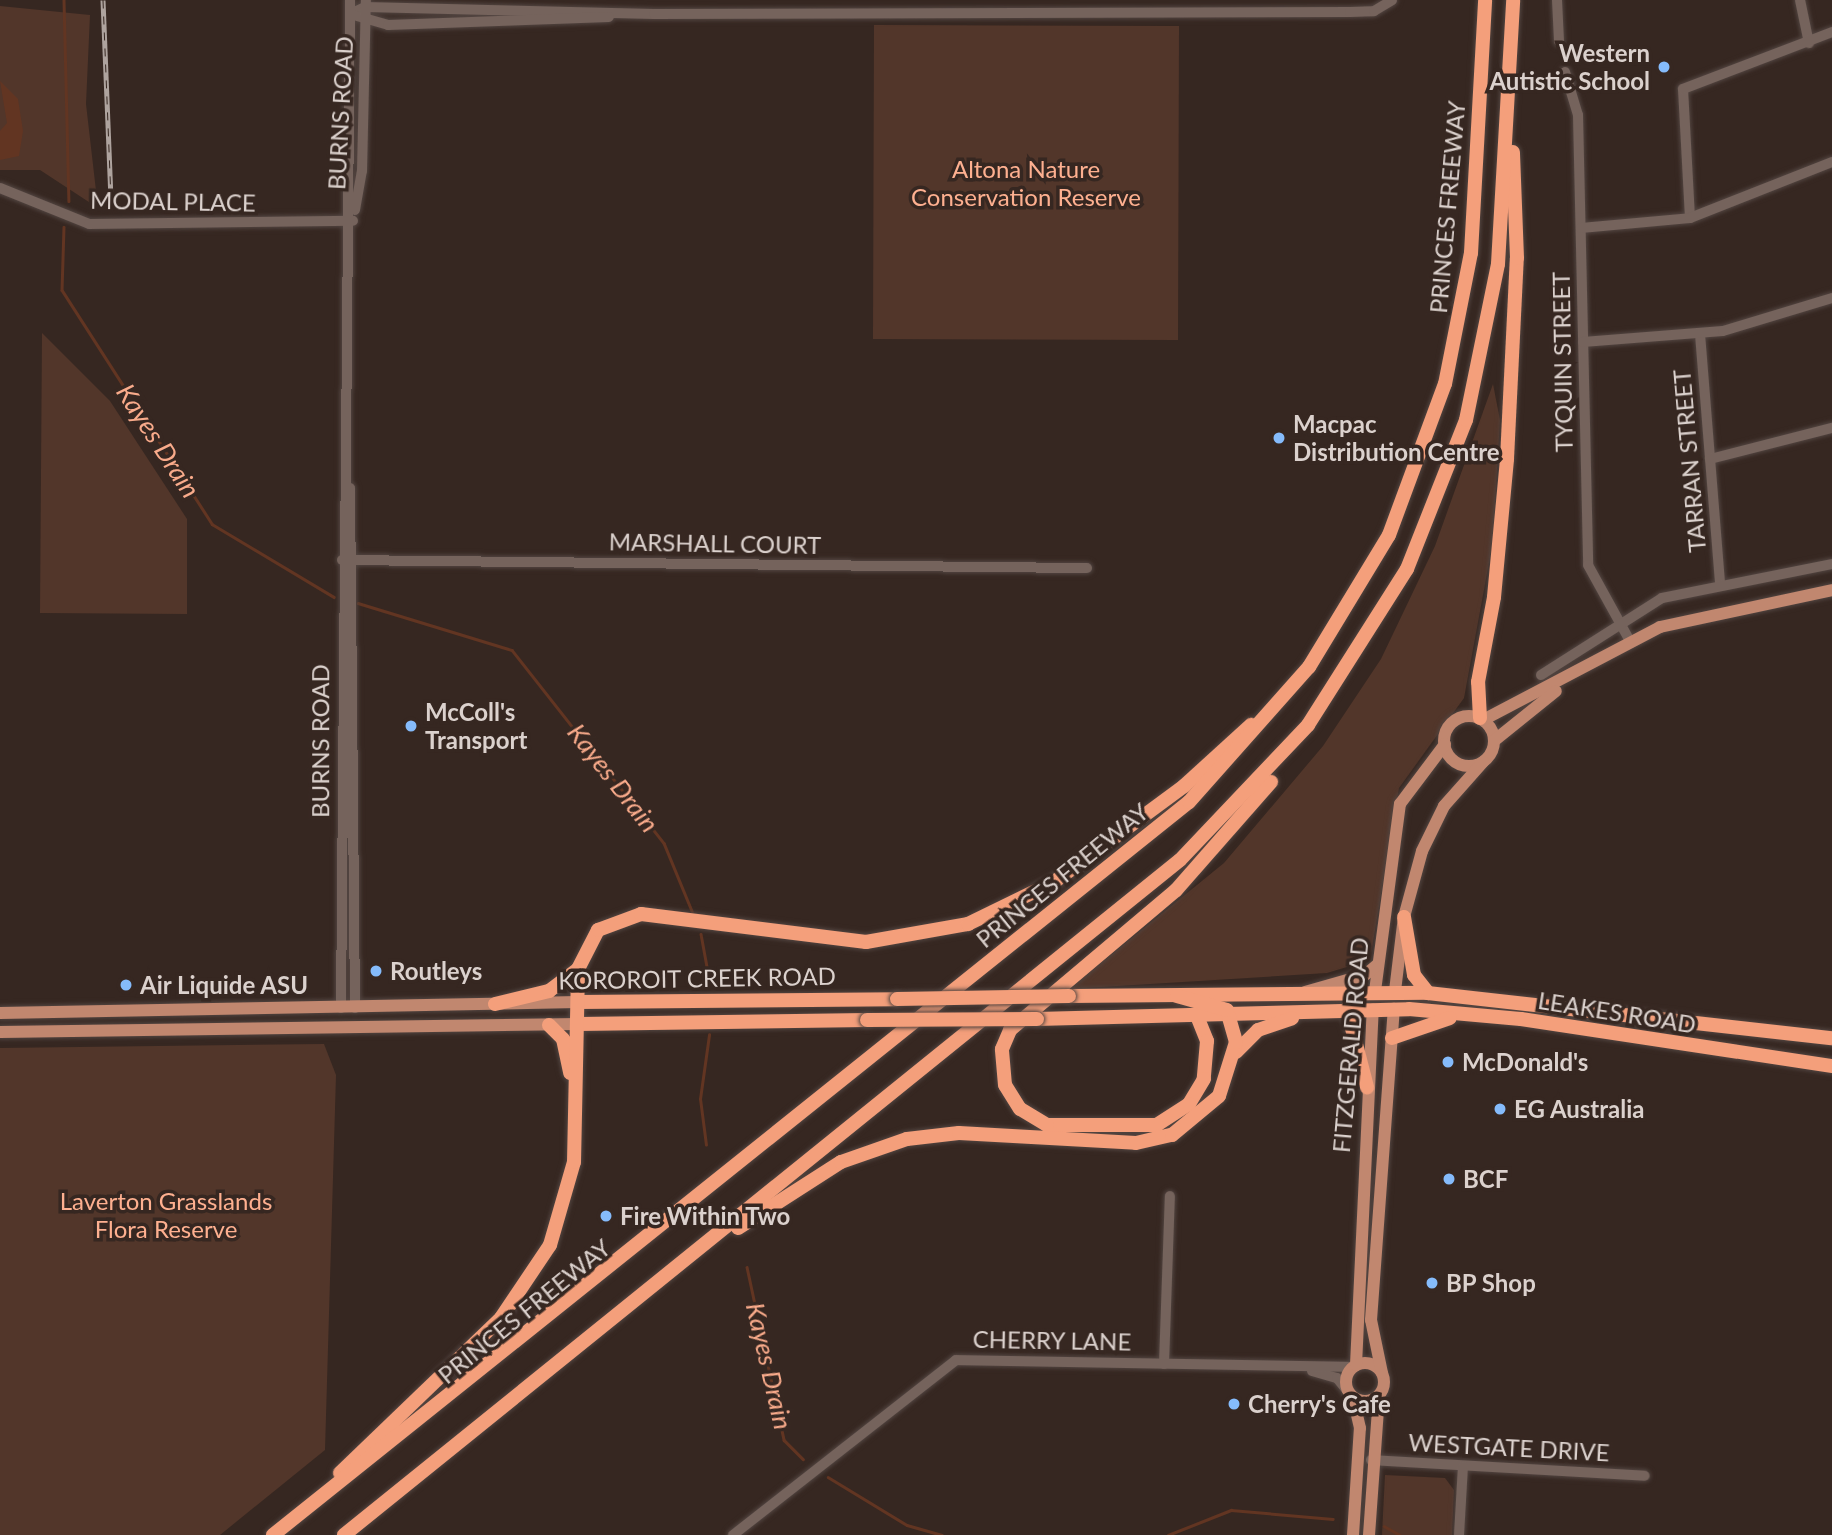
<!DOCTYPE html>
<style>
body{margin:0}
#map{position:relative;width:1832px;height:1535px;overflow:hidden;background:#362721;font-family:Lato,sans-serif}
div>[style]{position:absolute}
.green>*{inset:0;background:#52362a}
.water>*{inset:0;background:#623522}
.stream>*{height:2.5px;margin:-1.25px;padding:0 1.25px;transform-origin:1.25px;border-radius:1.25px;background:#623522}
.roads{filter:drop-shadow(0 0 2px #524541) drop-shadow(0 0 2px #524541)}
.minor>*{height:10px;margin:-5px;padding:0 5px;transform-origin:5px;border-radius:5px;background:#75635c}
.major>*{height:12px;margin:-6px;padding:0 6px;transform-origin:6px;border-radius:6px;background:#c1876f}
.major>.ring{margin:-6px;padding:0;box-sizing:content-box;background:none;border:12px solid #c1876f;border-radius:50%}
.highway>*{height:14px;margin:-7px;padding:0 7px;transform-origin:7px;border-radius:7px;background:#f49f7b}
.rail>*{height:5px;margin-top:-2.5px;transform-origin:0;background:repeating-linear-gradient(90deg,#362721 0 8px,#aea39e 0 16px);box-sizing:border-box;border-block:2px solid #aea39e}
.bridges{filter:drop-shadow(0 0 2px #524541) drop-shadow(0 0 2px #524541)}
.highway-bridge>*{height:14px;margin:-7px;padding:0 7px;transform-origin:7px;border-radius:7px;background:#f49f7b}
.dots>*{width:19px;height:19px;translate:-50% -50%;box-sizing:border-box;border:4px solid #362721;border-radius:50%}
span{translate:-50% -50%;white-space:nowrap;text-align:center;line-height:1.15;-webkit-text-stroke:7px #362721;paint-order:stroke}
.poi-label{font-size:24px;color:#dbd1cd;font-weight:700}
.right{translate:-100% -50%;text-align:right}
.left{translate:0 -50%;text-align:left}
.street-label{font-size:24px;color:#dbd1cd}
.park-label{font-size:24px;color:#feb090}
.water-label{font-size:26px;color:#f9ab8b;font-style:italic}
</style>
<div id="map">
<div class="green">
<i style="clip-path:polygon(0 6px,90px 15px,86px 104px,98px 208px,40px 170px,0 170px)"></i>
<i style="clip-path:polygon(874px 25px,1179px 26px,1178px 340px,873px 339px)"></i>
<i style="clip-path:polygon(42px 333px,110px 401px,187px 519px,187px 614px,40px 613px)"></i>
<i style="clip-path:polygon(1493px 384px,1500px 420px,1493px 541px,1464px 698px,1399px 788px,1370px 960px,1327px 973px,1069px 989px,1224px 863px,1323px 746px,1381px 659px,1435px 546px)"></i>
<i style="clip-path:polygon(324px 1044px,336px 1075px,325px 1450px,220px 1535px,0 1535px,0 1048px)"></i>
<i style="clip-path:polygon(1385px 1475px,1445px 1478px,1454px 1490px,1452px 1535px,1382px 1535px)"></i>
</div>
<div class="water">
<i style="clip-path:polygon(0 81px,18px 99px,23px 131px,19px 156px,0 160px,0 131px,7px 123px)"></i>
</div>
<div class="stream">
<i style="left:64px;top:0;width:201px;rotate:88.6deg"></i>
<i style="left:64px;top:227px;width:63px;rotate:91.8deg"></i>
<i style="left:62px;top:290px;width:278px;rotate:57.3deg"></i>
<i style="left:212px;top:524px;width:142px;rotate:30.9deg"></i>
<i style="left:358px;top:603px;width:161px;rotate:17deg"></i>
<i style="left:512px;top:650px;width:246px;rotate:51.8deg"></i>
<i style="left:664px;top:843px;width:74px;rotate:67.6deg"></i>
<i style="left:701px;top:934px;width:50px;rotate:79.6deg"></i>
<i style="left:706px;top:1145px;width:46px;rotate:-97.4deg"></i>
<i style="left:700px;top:1099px;width:65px;rotate:-82deg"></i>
<i style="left:747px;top:1267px;width:177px;rotate:77.9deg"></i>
<i style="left:784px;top:1440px;width:27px;rotate:45deg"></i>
<i style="left:828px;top:1477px;width:92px;rotate:31.3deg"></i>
<i style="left:907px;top:1525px;width:36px;rotate:16deg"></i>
<i style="left:1384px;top:1526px;width:18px;rotate:29deg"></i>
<i style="left:1168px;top:1535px;width:68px;rotate:-21.6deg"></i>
<i style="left:1231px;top:1510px;width:102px;rotate:5deg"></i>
</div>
<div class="roads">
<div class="minor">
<i style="left:1557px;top:0;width:41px;rotate:87.2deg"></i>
<i style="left:1800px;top:0;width:44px;rotate:78.2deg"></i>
<i style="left:350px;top:14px;width:17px;rotate:-25deg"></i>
<i style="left:365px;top:7px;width:289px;rotate:1.4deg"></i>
<i style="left:654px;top:14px;width:696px;rotate:-0.16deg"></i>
<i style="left:1350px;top:12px;width:24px;rotate:-2deg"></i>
<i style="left:1374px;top:11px;width:21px;rotate:-31deg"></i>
<i style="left:350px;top:14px;width:40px;rotate:16deg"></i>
<i style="left:388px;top:25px;width:221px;rotate:-2.1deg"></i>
<i style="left:1565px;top:72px;width:45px;rotate:73.2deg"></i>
<i style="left:1578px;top:115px;width:450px;rotate:88.7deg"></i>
<i style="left:1588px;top:565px;width:89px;rotate:61.1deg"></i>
<i style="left:0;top:188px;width:96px;rotate:22deg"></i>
<i style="left:89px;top:224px;width:264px;rotate:-0.7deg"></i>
<i style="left:355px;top:210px;width:40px;rotate:-80deg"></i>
<i style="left:362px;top:171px;width:171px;rotate:-88.7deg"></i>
<i style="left:1690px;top:218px;width:129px;rotate:-93.1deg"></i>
<i style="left:1683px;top:89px;width:160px;rotate:-20.9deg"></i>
<i style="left:1581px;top:228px;width:109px;rotate:-5.2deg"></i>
<i style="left:1690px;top:218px;width:153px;rotate:-21.5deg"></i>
<i style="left:1700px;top:334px;width:251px;rotate:85.4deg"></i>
<i style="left:1583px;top:342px;width:140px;rotate:-4.5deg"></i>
<i style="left:1723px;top:331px;width:114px;rotate:-16.8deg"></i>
<i style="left:1710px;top:459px;width:126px;rotate:-14.3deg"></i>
<i style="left:350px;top:488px;width:520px;rotate:89.45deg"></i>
<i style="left:342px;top:560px;width:745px;rotate:0.62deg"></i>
<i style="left:1541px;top:675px;width:143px;rotate:-32.5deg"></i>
<i style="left:1662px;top:598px;width:173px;rotate:-11.3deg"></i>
<i style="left:341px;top:1008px;width:1008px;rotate:-89.49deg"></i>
<i style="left:1164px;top:1364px;width:168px;rotate:-88deg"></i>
<i style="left:1312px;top:1371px;width:26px;rotate:16deg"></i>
<i style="left:1337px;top:1378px;width:21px;rotate:51deg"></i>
<i style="left:1371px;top:1460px;width:274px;rotate:3.3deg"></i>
<i style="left:733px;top:1535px;width:283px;rotate:-38.1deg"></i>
<i style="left:956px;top:1360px;width:398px;rotate:1deg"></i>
<i style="left:1459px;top:1535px;width:69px;rotate:-86.7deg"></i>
</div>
<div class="major">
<i class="ring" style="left:1444px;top:716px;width:38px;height:38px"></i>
<i style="left:1483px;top:720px;width:200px;rotate:-27.7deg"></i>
<i style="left:1660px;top:627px;width:176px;rotate:-12.1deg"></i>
<i style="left:1495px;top:740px;width:78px;rotate:-38.8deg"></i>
<i style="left:1375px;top:991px;width:189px;rotate:-82.4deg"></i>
<i style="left:1400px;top:804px;width:75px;rotate:-53.1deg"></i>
<i style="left:1395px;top:991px;width:75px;rotate:-83.1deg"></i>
<i style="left:1404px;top:917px;width:68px;rotate:-74.7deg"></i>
<i style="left:1422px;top:851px;width:50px;rotate:-63.9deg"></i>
<i style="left:1444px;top:806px;width:59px;rotate:-48.4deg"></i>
<i style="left:1305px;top:992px;width:62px;rotate:-15.8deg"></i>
<i style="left:1365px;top:975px;width:17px;rotate:-40deg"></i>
<i style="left:0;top:1013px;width:578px;rotate:-1.09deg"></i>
<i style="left:0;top:1032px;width:579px;rotate:-0.79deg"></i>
<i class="ring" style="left:1346px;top:1363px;width:26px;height:26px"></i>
<i style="left:1356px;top:1365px;width:356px;rotate:-87.3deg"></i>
<i style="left:1382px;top:1373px;width:54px;rotate:-101.7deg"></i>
<i style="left:1371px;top:1320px;width:312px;rotate:-85.8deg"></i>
<i style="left:1353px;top:1535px;width:107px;rotate:-86.3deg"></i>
<i style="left:1360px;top:1428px;width:32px;rotate:-103deg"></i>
<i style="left:1369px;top:1535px;width:140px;rotate:-85.9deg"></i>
</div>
<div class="highway">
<i style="left:1480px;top:718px;width:36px;rotate:-93deg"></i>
<i style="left:1478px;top:682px;width:86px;rotate:-79.3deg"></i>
<i style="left:1494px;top:597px;width:139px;rotate:-84.6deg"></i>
<i style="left:1507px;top:459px;width:201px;rotate:-87.2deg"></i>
<i style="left:1517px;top:258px;width:106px;rotate:-92.2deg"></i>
<i style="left:1404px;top:917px;width:59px;rotate:80.2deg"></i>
<i style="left:1414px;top:975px;width:23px;rotate:52deg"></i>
<i style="left:1069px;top:996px;width:359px;rotate:-0.5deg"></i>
<i style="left:1428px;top:993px;width:406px;rotate:6.4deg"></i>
<i style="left:578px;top:1002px;width:319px;rotate:-0.5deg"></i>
<i style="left:495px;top:1004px;width:56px;rotate:-13.5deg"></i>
<i style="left:549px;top:991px;width:36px;rotate:-37deg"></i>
<i style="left:1347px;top:1009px;width:81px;rotate:75.6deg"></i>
<i style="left:1197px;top:1016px;width:27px;rotate:68deg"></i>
<i style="left:1207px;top:1041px;width:38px;rotate:95deg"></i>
<i style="left:1204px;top:1079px;width:29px;rotate:121deg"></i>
<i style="left:1189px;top:1104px;width:38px;rotate:147deg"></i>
<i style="left:1157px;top:1125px;width:110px;rotate:180deg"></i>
<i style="left:1047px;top:1125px;width:31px;rotate:-149deg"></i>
<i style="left:1020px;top:1109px;width:28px;rotate:-122deg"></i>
<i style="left:1005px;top:1085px;width:36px;rotate:-95deg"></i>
<i style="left:1002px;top:1049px;width:21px;rotate:-67deg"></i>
<i style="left:1010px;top:1030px;width:217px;rotate:-40.1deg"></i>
<i style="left:1176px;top:890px;width:144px;rotate:-48.7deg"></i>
<i style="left:1037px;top:1019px;width:372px;rotate:-1.5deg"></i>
<i style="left:1409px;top:1009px;width:112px;rotate:5.1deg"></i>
<i style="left:1521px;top:1019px;width:315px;rotate:8.6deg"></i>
<i style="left:579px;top:1024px;width:288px;rotate:-0.8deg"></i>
<i style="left:549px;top:1025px;width:20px;rotate:45deg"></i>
<i style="left:563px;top:1039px;width:35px;rotate:78deg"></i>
<i style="left:1392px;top:1038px;width:61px;rotate:-19deg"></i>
<i style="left:1236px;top:1052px;width:31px;rotate:-45deg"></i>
<i style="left:1258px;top:1030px;width:36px;rotate:-19deg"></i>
<i style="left:738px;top:1228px;width:122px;rotate:-32.7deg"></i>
<i style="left:841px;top:1162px;width:70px;rotate:-19.2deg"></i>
<i style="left:907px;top:1139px;width:52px;rotate:-6.6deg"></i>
<i style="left:959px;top:1133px;width:177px;rotate:3.2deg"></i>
<i style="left:1136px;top:1143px;width:37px;rotate:-13deg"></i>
<i style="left:1172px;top:1135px;width:61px;rotate:-39.7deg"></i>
<i style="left:1219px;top:1096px;width:57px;rotate:-72.5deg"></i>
<i style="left:1236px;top:1042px;width:33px;rotate:-106deg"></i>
<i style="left:1227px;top:1010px;width:52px;rotate:-164.4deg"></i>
<i style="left:340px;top:1473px;width:223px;rotate:-43.9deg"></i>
<i style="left:501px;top:1318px;width:88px;rotate:-56.1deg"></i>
<i style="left:550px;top:1245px;width:86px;rotate:-73.9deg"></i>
<i style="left:574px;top:1162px;width:193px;rotate:-88.8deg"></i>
<i style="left:578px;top:969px;width:44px;rotate:-62.9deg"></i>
<i style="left:598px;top:930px;width:46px;rotate:-20.4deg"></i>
<i style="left:641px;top:914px;width:227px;rotate:7.1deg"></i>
<i style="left:866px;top:942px;width:104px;rotate:-10deg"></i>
<i style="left:968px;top:924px;width:96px;rotate:-26deg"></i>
<i style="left:1054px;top:882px;width:162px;rotate:-36.4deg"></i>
<i style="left:1184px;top:786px;width:91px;rotate:-42.3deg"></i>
<i style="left:273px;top:1535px;width:1173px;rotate:-38.67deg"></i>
<i style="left:1189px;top:802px;width:181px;rotate:-48.4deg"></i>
<i style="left:1309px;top:667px;width:154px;rotate:-58.8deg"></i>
<i style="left:1389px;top:535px;width:161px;rotate:-69.7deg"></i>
<i style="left:1445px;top:384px;width:134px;rotate:-78.8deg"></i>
<i style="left:1471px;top:253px;width:253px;rotate:-86.8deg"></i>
<i style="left:344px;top:1535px;width:1074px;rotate:-38.92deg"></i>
<i style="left:1180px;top:860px;width:186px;rotate:-46.5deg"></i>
<i style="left:1308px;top:725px;width:185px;rotate:-57.6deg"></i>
<i style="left:1407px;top:569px;width:160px;rotate:-68.4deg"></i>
<i style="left:1466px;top:420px;width:159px;rotate:-78.4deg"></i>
<i style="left:1498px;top:264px;width:264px;rotate:-86.7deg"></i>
</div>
</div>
<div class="rail">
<i style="left:103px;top:0;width:197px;rotate:87.7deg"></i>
</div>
<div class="bridges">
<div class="highway-bridge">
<i style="left:897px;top:999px;width:172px;rotate:-1deg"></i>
<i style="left:867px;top:1020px;width:170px;rotate:-0.3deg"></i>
</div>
</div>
<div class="dots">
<i style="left:1664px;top:67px;background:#85bbfb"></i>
<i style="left:1279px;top:438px;background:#85bbfb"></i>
<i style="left:411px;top:726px;background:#85bbfb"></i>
<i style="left:376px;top:971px;background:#85bbfb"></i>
<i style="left:126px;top:985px;background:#85bbfb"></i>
<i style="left:1448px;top:1062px;background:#85bbfb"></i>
<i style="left:1500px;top:1109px;background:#85bbfb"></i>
<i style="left:1449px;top:1179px;background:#85bbfb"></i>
<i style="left:606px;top:1216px;background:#85bbfb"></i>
<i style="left:1432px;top:1283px;background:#85bbfb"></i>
<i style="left:1234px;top:1404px;background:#85bbfb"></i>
</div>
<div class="poi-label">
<span class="right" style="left:1650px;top:67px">Western<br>Autistic School</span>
<span class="left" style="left:1293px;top:438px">Macpac<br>Distribution Centre</span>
<span class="left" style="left:425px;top:726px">McColl's<br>Transport</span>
<span class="left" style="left:390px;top:971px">Routleys</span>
<span class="left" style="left:140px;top:985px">Air Liquide ASU</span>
<span class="left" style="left:1462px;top:1062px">McDonald's</span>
<span class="left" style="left:1514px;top:1109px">EG Australia</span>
<span class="left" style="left:1463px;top:1179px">BCF</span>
<span class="left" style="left:620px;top:1216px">Fire Within Two</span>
<span class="left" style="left:1446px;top:1283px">BP Shop</span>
<span class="left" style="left:1248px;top:1404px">Cherry's Cafe</span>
</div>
<div class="street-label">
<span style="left:340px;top:113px;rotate:-87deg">BURNS ROAD</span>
<span style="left:173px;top:201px;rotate:1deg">MODAL PLACE</span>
<span style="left:1447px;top:207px;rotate:-85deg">PRINCES FREEWAY</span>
<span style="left:1562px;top:362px;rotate:-91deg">TYQUIN STREET</span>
<span style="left:1689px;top:461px;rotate:-95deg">TARRAN STREET</span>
<span style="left:715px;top:543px;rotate:1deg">MARSHALL COURT</span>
<span style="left:320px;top:741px;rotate:-90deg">BURNS ROAD</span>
<span style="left:1062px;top:875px;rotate:-39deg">PRINCES FREEWAY</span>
<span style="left:697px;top:978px;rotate:-1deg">KOROROIT CREEK ROAD</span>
<span style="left:1617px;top:1012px;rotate:9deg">LEAKES ROAD</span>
<span style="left:1350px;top:1045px;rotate:-85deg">FITZGERALD ROAD</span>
<span style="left:524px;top:1311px;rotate:-39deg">PRINCES FREEWAY</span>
<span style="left:1052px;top:1340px;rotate:1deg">CHERRY LANE</span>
<span style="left:1509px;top:1447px;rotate:3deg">WESTGATE DRIVE</span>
</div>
<div class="park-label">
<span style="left:1026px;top:183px">Altona Nature<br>Conservation Reserve</span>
<span style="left:166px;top:1215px">Laverton Grasslands<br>Flora Reserve</span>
</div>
<div class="water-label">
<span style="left:158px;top:441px;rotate:57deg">Kayes Drain</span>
<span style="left:613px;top:778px;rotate:52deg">Kayes Drain</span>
<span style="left:769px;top:1366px;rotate:77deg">Kayes Drain</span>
</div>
</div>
